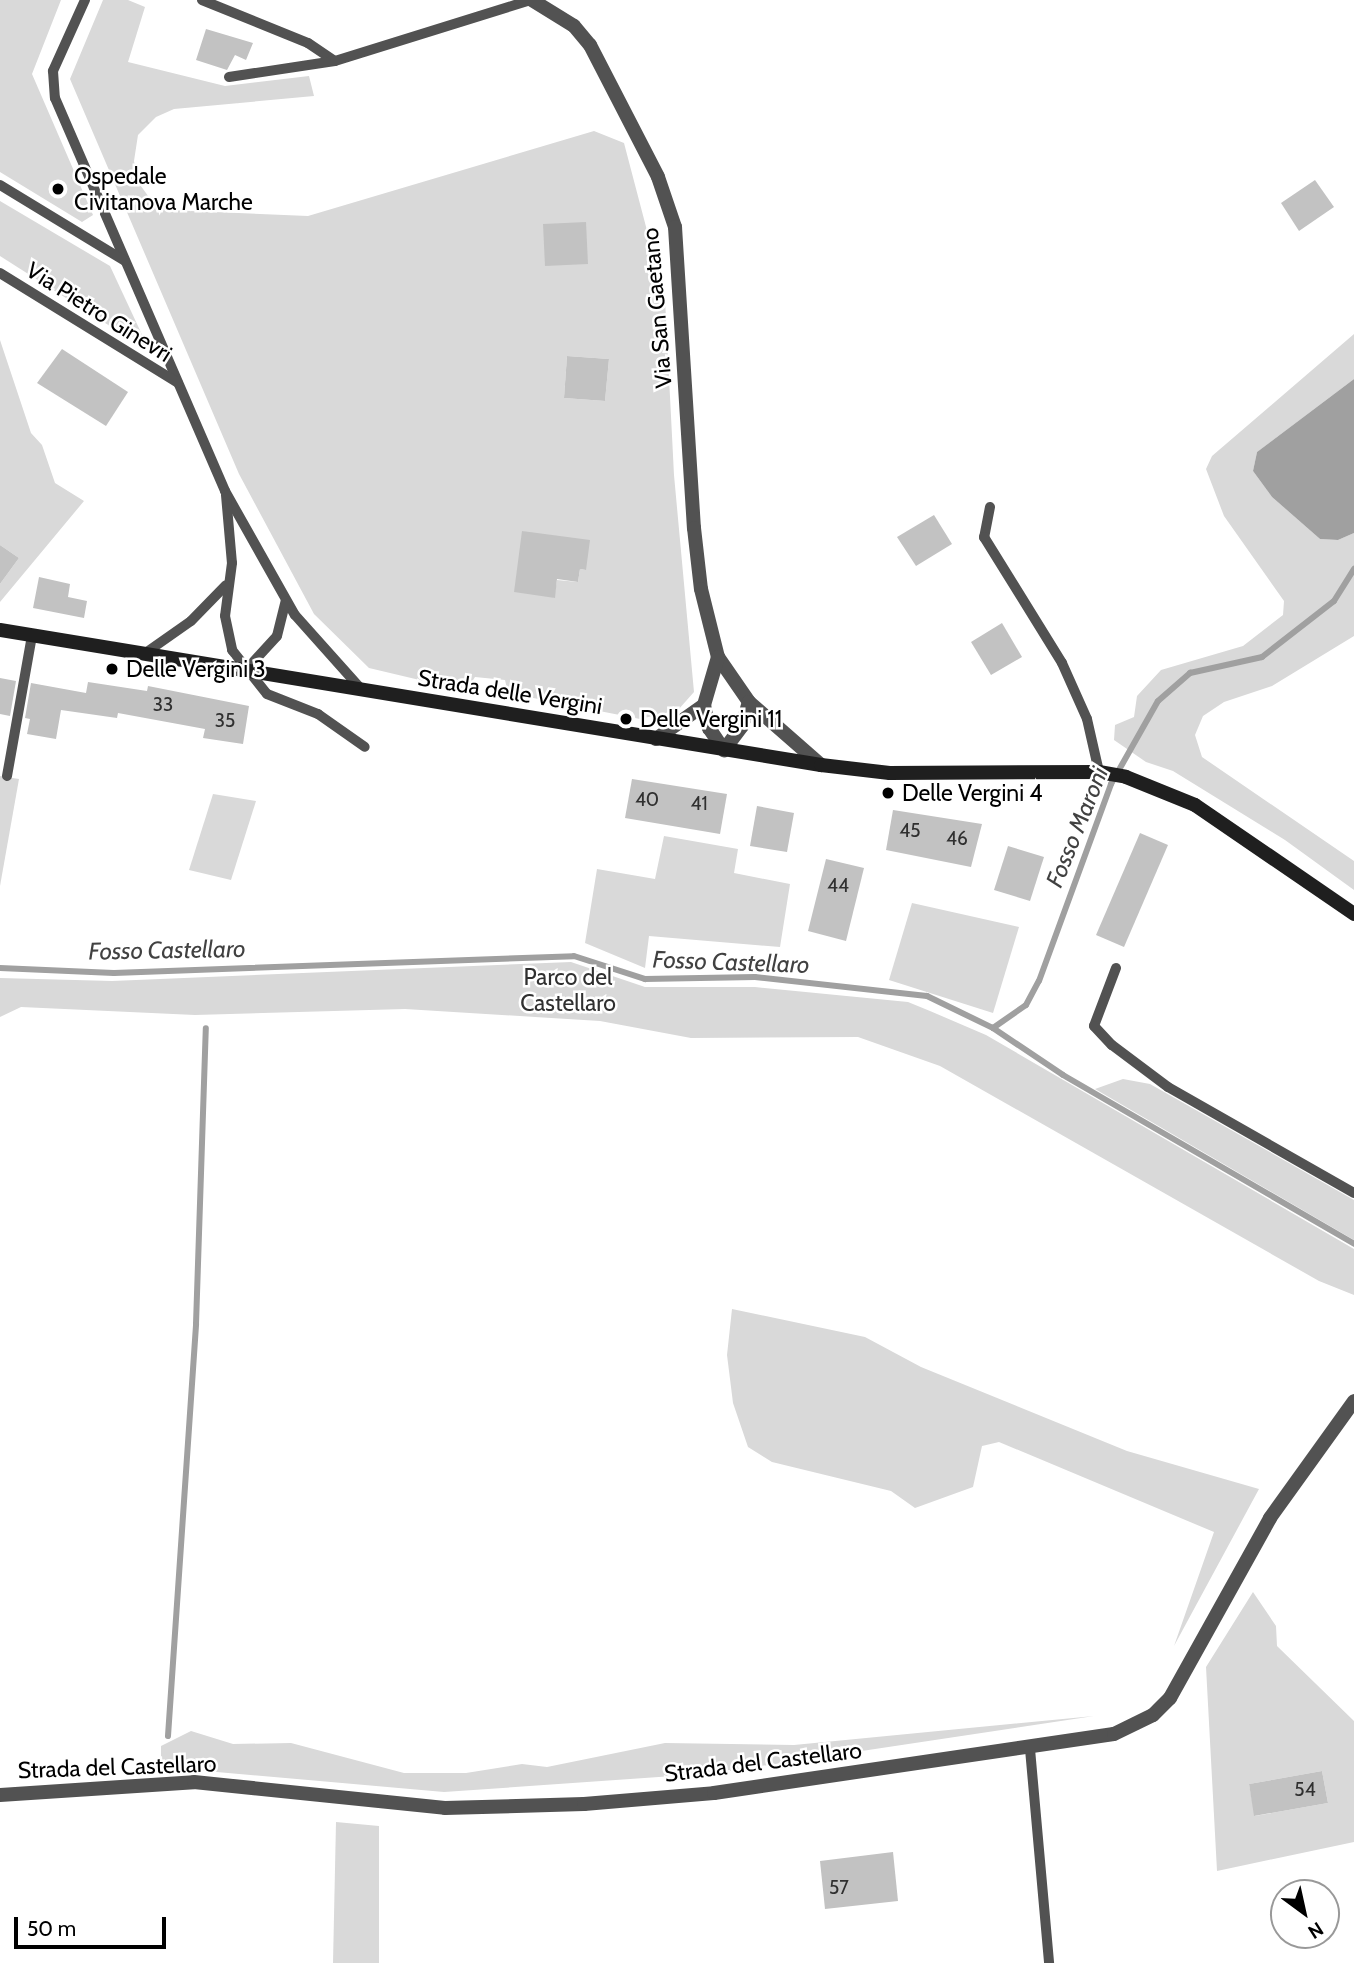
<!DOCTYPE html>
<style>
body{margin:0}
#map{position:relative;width:1354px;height:1963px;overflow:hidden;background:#fff;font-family:Cabin,sans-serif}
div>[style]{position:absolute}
.green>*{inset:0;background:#d9d9d9}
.water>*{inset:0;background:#a0a0a0}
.stream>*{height:6px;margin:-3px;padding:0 3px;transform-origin:3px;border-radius:3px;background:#a0a0a0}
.building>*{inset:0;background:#c2c2c2}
.service>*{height:10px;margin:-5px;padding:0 5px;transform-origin:5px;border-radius:5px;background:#525252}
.minor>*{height:14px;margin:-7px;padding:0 7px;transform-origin:7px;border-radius:7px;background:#525252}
.tertiary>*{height:14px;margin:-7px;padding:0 7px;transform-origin:7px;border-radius:7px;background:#525252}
.secondary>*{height:14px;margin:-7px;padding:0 7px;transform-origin:7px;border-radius:7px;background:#1f1f1f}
.dots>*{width:19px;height:19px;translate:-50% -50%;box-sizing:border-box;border:4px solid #fff;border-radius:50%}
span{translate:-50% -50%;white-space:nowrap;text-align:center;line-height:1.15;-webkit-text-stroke:5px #fff;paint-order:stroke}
.number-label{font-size:19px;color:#303030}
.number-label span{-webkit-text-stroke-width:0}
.poi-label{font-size:23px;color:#000}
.left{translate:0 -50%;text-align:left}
.street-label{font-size:23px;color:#000}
.park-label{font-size:23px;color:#303030}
.water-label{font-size:24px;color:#414141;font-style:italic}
.north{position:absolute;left:1270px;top:1879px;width:70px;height:70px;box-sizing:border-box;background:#fff;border:2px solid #999;border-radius:50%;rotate:147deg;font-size:19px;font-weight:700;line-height:28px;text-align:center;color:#000}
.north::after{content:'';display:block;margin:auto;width:24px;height:32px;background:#000;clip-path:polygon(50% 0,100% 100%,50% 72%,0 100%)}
.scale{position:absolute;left:14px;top:1917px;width:152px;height:32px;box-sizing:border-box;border:4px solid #000;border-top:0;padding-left:9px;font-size:21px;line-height:24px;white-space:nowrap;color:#000;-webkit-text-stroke:5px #fff;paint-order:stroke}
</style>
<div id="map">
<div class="green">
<i style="clip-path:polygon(0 0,61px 0,32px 74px,93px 215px,82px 222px,0 172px)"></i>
<i style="clip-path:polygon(evenodd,103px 0,128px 0,145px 7px,128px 62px,225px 86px,309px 76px,314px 96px,174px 109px,156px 117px,138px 135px,134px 161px,138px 182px,151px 200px,167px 210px,308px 216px,594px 131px,624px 143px,665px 299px,674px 475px,694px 692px,678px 710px,640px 719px,508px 693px,505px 680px,475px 677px,466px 691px,369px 668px,314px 614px,239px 474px,70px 79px,103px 0,567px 356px,609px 359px,605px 401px,564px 398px,567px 356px,103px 0,522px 531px,586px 570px,580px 569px,578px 582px,557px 580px,554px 598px,522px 531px)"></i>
<i style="clip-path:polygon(0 201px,110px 266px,144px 339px,124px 335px,0 256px)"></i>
<i style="clip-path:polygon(1354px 334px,1354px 379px,1257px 452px,1253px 471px,1272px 497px,1320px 539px,1338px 540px,1354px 533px,1354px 636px,1272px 686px,1224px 702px,1203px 716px,1195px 735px,1202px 757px,1354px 861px,1354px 890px,1285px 840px,1173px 771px,1146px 762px,1114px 740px,1115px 725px,1134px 717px,1137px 696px,1161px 670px,1243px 646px,1283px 615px,1284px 601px,1224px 516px,1206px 469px,1212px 456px)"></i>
<i style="clip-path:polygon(0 340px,31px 433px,42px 445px,55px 483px,84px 501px,0 602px,0 584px,19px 558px,0 545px)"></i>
<i style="clip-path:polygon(0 776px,19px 779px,0 886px)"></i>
<i style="clip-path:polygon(213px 794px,256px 801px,231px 880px,189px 870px)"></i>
<i style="clip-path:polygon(664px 836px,738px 849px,734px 873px,790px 884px,780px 947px,649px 936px,645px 968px,585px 943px,597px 869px,655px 879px)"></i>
<i style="clip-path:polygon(912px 903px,1019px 927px,993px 1013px,889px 980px)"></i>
<i style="clip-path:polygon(571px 962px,645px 987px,755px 987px,908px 1002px,930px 1011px,986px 1035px,1354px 1249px,1354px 1295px,1319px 1281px,940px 1066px,858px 1037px,691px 1038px,600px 1021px,405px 1009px,195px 1015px,21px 1007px,0 1017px,0 978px,112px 981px)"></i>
<i style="clip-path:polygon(1123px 1079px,1150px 1084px,1354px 1200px,1354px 1240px,1095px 1089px)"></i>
<i style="clip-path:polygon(732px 1309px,865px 1337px,921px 1367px,1127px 1451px,1259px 1489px,1174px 1646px,1214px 1532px,999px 1442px,982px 1446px,973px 1487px,915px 1508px,891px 1491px,772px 1462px,748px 1447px,733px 1403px,727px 1355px)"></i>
<i style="clip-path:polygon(evenodd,1253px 1592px,1276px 1626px,1277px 1646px,1354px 1721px,1354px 1842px,1217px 1871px,1206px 1667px,1253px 1592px,1322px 1771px,1328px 1803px,1255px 1816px,1249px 1784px,1322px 1771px)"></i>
<i style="clip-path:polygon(1094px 1716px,716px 1773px,444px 1792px,161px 1767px,161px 1746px,191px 1731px,233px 1744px,291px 1743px,404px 1773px,466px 1773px,522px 1764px,547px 1767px,665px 1743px,794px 1745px)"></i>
<i style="clip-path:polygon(336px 1822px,379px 1826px,379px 1963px,333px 1963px)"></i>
</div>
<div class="water">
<i style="clip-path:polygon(1354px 379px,1354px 533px,1338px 540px,1320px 539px,1272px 497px,1253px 471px,1257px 452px)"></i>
</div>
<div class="stream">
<i style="left:0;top:968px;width:114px;rotate:2.5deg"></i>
<i style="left:114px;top:973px;width:460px;rotate:-2.1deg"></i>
<i style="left:574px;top:956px;width:75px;rotate:17.9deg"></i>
<i style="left:645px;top:979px;width:110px;rotate:-1deg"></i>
<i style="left:755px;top:977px;width:173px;rotate:6.3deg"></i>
<i style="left:927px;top:996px;width:73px;rotate:25.9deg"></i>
<i style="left:993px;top:1028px;width:84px;rotate:33.9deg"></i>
<i style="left:1063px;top:1075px;width:337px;rotate:30.1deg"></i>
<i style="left:993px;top:1028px;width:40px;rotate:-34.9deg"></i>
<i style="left:1026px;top:1005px;width:27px;rotate:-62deg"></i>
<i style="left:1039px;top:981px;width:210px;rotate:-69.9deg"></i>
<i style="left:1111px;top:784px;width:95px;rotate:-60.5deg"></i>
<i style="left:1158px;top:701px;width:43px;rotate:-41.2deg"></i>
<i style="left:1190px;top:673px;width:74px;rotate:-12.5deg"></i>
<i style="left:1262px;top:657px;width:91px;rotate:-37.9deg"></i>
<i style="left:1334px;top:601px;width:38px;rotate:-58deg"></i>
<i style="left:168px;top:1736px;width:413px;rotate:-86.1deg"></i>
<i style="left:196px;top:1324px;width:296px;rotate:-88.1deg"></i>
</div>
<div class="building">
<i style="clip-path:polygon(206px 29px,253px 43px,246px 60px,235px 55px,227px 70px,196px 60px)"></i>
<i style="clip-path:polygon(1315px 180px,1334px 207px,1299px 231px,1281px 203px)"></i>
<i style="clip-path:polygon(586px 222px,588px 264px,545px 266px,543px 224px)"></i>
<i style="clip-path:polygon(62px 349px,128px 392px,106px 426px,37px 383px)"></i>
<i style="clip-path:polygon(567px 356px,609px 359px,605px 401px,564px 398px)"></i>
<i style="clip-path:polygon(934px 515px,952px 544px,916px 566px,897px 537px)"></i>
<i style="clip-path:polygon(522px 531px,590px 540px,586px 570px,580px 569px,578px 582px,557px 579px,555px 598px,514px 592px)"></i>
<i style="clip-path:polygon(0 545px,19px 558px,0 584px)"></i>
<i style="clip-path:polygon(39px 577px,70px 584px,68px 597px,87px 601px,84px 618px,33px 608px)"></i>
<i style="clip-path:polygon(1002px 623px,1022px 657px,991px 675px,971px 642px)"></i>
<i style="clip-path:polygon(0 678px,16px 681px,10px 716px,0 714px)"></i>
<i style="clip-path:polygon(88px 682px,147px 691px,148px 686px,249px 706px,243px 744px,203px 738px,205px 729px,118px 713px,117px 718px,61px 710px,56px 739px,27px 734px,30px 719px,25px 718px,31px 683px,86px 693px)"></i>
<i style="clip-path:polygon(632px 779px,727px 794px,720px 834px,625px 818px)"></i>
<i style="clip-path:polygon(757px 806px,794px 813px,787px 852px,750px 846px)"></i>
<i style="clip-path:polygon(893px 810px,982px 824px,971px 867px,886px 850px)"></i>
<i style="clip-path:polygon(1140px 833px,1168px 845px,1124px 947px,1096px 935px)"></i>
<i style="clip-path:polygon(1008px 846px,1044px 857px,1030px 901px,994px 890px)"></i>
<i style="clip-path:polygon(826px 859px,864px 868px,846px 941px,808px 931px)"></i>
<i style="clip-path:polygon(1322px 1771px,1328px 1803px,1254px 1816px,1249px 1784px)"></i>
<i style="clip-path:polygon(893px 1852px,898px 1901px,825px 1909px,820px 1861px)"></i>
</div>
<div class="service">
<i style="left:85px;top:0;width:78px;rotate:114.3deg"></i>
<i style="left:53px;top:71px;width:27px;rotate:86deg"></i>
<i style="left:55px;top:98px;width:428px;rotate:66.6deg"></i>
<i style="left:225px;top:491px;width:142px;rotate:60.6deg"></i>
<i style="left:295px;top:615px;width:101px;rotate:48.2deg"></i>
<i style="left:202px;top:0;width:114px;rotate:22.1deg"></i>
<i style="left:308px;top:43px;width:32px;rotate:34deg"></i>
<i style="left:229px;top:77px;width:107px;rotate:-8.6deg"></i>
<i style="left:335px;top:61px;width:205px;rotate:-17.3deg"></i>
<i style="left:0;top:185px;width:146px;rotate:31.3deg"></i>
<i style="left:0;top:273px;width:209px;rotate:31.7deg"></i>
<i style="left:226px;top:495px;width:68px;rotate:85deg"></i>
<i style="left:232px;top:563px;width:53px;rotate:97.5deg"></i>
<i style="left:225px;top:616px;width:35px;rotate:78deg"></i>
<i style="left:232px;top:650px;width:56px;rotate:51.5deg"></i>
<i style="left:267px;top:694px;width:55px;rotate:21.4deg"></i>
<i style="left:318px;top:714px;width:57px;rotate:35.1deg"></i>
<i style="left:990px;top:507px;width:31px;rotate:101deg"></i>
<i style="left:984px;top:537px;width:148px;rotate:58.2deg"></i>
<i style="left:1062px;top:663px;width:61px;rotate:65.9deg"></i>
<i style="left:1087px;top:719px;width:54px;rotate:77.2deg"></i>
<i style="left:144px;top:654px;width:57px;rotate:-35.1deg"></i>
<i style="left:191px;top:621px;width:50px;rotate:-45.8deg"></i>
<i style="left:245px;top:671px;width:47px;rotate:-47.6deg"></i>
<i style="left:277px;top:636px;width:36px;rotate:-76deg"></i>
<i style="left:7px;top:776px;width:143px;rotate:-79.9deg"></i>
<i style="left:1116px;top:968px;width:62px;rotate:110.8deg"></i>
<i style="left:1094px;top:1026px;width:26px;rotate:47deg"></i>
<i style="left:1112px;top:1045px;width:70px;rotate:36.9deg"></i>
<i style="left:1168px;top:1087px;width:214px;rotate:29.7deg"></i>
<i style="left:1030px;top:1749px;width:215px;rotate:84.9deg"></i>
</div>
<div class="minor">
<i style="left:532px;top:0;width:49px;rotate:31.8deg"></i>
<i style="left:574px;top:26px;width:25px;rotate:50deg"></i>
<i style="left:590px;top:45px;width:148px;rotate:62.7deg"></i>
<i style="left:658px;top:177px;width:53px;rotate:71.2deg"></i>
<i style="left:675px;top:227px;width:302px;rotate:86.4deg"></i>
<i style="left:694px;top:528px;width:61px;rotate:83.5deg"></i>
<i style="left:701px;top:589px;width:70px;rotate:76deg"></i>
<i style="left:718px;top:657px;width:55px;rotate:55.4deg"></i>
<i style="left:749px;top:702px;width:96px;rotate:41.2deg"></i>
<i style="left:704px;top:705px;width:24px;rotate:78deg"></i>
<i style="left:709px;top:728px;width:27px;rotate:56deg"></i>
<i style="left:724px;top:750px;width:30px;rotate:-53deg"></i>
<i style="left:742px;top:726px;width:25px;rotate:-74deg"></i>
<i style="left:656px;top:739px;width:59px;rotate:-35.3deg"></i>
<i style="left:704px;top:705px;width:50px;rotate:-73.7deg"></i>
</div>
<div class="tertiary">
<i style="left:0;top:1795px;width:194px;rotate:-3.8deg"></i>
<i style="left:194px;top:1782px;width:252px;rotate:5.9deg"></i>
<i style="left:445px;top:1808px;width:139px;rotate:-1.6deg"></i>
<i style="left:584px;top:1804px;width:130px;rotate:-4.8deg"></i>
<i style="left:714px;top:1793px;width:404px;rotate:-8.4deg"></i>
<i style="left:1114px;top:1734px;width:43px;rotate:-26deg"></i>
<i style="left:1153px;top:1715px;width:24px;rotate:-45deg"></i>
<i style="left:1170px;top:1698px;width:206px;rotate:-60.9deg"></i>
<i style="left:1270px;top:1518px;width:144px;rotate:-54.3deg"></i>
</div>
<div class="secondary">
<i style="left:0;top:630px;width:832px;rotate:9.34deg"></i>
<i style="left:821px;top:765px;width:69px;rotate:6.6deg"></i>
<i style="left:890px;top:773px;width:209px;rotate:-0.3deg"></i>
<i style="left:1099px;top:772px;width:27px;rotate:10deg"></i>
<i style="left:1126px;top:777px;width:74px;rotate:22.1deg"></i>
<i style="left:1195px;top:805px;width:193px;rotate:34.4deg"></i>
</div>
<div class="dots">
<i style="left:58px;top:189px;background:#000"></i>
<i style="left:112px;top:669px;background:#000"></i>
<i style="left:626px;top:719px;background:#000"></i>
<i style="left:888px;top:793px;background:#000"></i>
</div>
<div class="number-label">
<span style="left:163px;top:705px">33</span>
<span style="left:225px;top:721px">35</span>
<span style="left:647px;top:800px">40</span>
<span style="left:699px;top:804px">41</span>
<span style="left:910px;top:831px">45</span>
<span style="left:957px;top:839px">46</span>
<span style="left:838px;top:886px">44</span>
<span style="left:1305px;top:1790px">54</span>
<span style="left:839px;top:1888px">57</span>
</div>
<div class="poi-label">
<span class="left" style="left:74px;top:189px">Ospedale<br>Civitanova Marche</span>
<span class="left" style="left:126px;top:669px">Delle Vergini 3</span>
<span class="left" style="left:640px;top:719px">Delle Vergini 11</span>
<span class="left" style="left:902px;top:793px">Delle Vergini 4</span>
</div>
<div class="street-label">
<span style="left:657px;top:308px;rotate:-95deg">Via San Gaetano</span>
<span style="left:99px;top:312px;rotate:32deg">Via Pietro Ginevri</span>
<span style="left:510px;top:692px;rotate:9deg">Strada delle Vergini</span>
<span style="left:763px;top:1762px;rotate:-7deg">Strada del Castellaro</span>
<span style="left:117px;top:1767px;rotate:-2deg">Strada del Castellaro</span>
</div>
<div class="park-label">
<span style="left:568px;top:990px">Parco del<br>Castellaro</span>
</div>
<div class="water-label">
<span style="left:1077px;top:827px;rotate:-68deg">Fosso Maroni</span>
<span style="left:167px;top:950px;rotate:-1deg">Fosso Castellaro</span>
<span style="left:731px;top:962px;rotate:2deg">Fosso Castellaro</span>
</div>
<div class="north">N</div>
<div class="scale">50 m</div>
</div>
